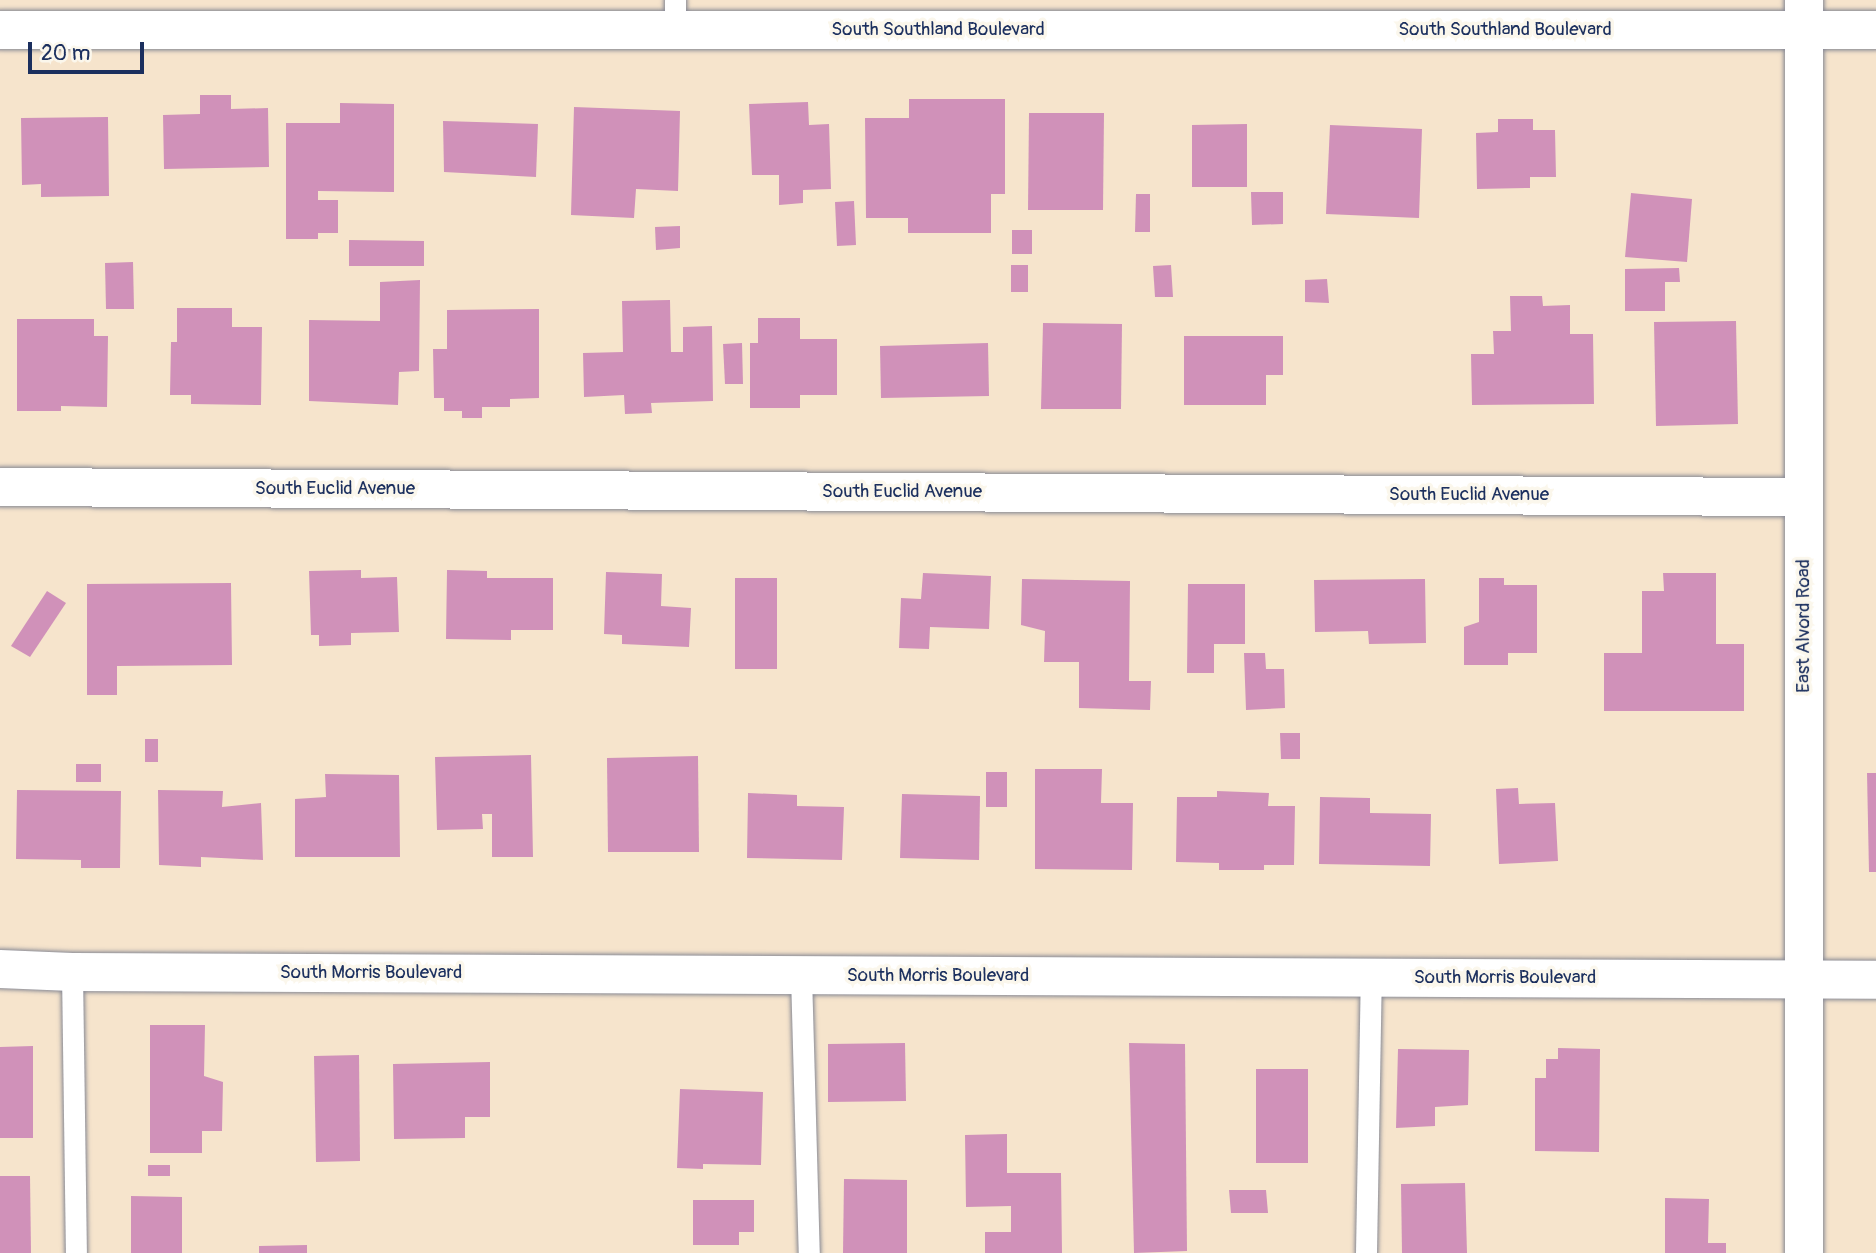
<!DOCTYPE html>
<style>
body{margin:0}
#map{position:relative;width:1876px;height:1253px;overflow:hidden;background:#f6e4cc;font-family:Pangolin,sans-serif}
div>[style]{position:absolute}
.building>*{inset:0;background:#d091b9}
.roads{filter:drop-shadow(0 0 2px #888a95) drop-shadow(0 0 2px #888a95)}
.lane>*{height:21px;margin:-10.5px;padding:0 10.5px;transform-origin:10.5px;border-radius:10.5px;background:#fff}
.street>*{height:38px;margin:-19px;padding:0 19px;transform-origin:19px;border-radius:19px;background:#fff}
span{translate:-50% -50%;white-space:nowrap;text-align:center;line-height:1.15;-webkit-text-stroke:7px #fbf7ec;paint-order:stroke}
.street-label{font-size:19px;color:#1b2f5e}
.scale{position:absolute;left:28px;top:42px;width:116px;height:32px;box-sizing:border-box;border:4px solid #1b2f5e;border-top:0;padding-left:9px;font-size:21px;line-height:24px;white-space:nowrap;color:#1b2f5e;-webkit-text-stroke:5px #fbf7ec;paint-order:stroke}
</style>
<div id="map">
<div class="building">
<i style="clip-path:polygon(200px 95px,231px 95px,231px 109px,268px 108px,269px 167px,164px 169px,163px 115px,200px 114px)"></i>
<i style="clip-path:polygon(909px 99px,1005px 99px,1005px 194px,991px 194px,991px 233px,908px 233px,908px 218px,866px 218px,865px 118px,909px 118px)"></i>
<i style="clip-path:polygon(808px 102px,809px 125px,829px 124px,831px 189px,803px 190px,803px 203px,779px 205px,779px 175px,752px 175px,749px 104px)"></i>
<i style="clip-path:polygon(340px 103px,394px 104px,394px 192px,318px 191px,318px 200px,338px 200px,338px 233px,318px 233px,318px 239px,286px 239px,286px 123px,340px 123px)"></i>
<i style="clip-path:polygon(574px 107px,680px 111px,678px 191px,636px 189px,634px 218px,571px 215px)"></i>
<i style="clip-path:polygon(1029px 113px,1104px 113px,1103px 210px,1028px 210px)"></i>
<i style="clip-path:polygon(108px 117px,109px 196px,41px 197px,41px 184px,22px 185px,21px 118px)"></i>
<i style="clip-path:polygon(1498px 119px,1533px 119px,1533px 130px,1555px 130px,1556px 177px,1530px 177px,1530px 188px,1477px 189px,1476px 133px,1498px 132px)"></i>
<i style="clip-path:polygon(443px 121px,538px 124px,536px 177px,444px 172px)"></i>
<i style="clip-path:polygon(1247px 124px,1247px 187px,1192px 187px,1192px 125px)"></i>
<i style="clip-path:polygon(1330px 125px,1422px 129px,1419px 218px,1326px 214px)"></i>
<i style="clip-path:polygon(1251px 192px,1283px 192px,1283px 224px,1252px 225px)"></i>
<i style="clip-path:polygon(1631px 193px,1692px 199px,1687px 262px,1625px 257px)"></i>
<i style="clip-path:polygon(1136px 194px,1150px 194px,1150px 232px,1135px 232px)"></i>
<i style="clip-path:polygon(854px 201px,856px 245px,837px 246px,835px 202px)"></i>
<i style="clip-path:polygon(680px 226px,680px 248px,656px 250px,655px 227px)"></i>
<i style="clip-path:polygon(1012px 230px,1032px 230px,1032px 254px,1012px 254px)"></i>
<i style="clip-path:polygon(349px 240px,424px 241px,424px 266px,349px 266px)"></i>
<i style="clip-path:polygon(133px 262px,134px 309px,106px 309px,105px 263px)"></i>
<i style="clip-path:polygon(1011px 265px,1028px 265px,1028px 292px,1011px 292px)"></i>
<i style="clip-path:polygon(1171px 265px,1173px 297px,1155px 297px,1153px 266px)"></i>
<i style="clip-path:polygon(1679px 268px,1680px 282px,1665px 282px,1665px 311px,1625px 311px,1625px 269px)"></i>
<i style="clip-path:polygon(1327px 279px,1329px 303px,1305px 302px,1305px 280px)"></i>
<i style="clip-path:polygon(420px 280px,419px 371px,399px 372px,398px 405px,309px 401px,309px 320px,380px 321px,380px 282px)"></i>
<i style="clip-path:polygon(1510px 296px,1542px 296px,1543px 306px,1570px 305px,1570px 334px,1593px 334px,1594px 404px,1472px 405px,1471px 354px,1494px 354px,1493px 331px,1511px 331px)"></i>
<i style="clip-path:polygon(670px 300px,671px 352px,683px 352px,683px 327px,712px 326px,713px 401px,651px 403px,652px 413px,625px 414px,624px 395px,584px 397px,583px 353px,623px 352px,622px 301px)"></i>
<i style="clip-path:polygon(177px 308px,232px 308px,232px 327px,262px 327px,261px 405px,191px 404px,191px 395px,170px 395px,171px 342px,177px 342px)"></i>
<i style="clip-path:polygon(539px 309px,539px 398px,510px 399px,510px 407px,482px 407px,482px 418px,462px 418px,462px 411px,444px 411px,444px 398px,434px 398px,433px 349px,447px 349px,447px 310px)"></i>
<i style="clip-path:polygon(758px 318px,800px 318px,800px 339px,837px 339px,837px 395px,800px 395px,800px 408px,750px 408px,750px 343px,758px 343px)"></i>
<i style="clip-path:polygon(17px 319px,94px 319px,94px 336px,108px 336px,107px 407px,61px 406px,61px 411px,17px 411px)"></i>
<i style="clip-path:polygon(1736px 321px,1738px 424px,1656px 426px,1654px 322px)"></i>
<i style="clip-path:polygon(1043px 323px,1122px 324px,1121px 409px,1041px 409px)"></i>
<i style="clip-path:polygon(1184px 336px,1283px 336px,1283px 375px,1266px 375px,1266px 405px,1184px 405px)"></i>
<i style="clip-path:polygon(742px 343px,743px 384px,725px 384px,723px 344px)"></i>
<i style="clip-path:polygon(988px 343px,989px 396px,881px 398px,880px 346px)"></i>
<i style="clip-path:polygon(361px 570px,361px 578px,397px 577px,399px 632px,351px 633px,351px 645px,319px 646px,319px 635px,311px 635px,309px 571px)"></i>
<i style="clip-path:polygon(447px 570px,487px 571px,487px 578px,553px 578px,553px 630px,511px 630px,511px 640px,446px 639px)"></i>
<i style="clip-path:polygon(606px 572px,662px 574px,661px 606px,691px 608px,689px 647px,622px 644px,622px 635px,604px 634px)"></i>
<i style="clip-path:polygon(923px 573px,991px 576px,989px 629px,930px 627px,929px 649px,899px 648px,901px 598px,921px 599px)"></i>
<i style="clip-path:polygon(1663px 573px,1716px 573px,1716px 644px,1744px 644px,1744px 711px,1604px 711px,1604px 653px,1642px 653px,1642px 591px,1664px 591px)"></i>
<i style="clip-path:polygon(735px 578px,777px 578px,777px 669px,735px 669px)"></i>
<i style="clip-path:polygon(1479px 578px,1504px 578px,1504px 585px,1537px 585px,1537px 653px,1508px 653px,1508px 665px,1464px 665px,1464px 627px,1479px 622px)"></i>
<i style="clip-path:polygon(1022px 579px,1130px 581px,1129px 681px,1151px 681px,1150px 710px,1079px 708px,1079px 662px,1044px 662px,1045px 631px,1021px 625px)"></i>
<i style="clip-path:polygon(1425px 579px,1426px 643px,1369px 644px,1368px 631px,1315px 632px,1314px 580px)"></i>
<i style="clip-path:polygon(231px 583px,232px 665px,117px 666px,117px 695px,87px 695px,87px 584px)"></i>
<i style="clip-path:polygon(1188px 584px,1245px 584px,1245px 644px,1214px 644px,1214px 673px,1187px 673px)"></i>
<i style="clip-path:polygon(47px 591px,66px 603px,30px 657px,11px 646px)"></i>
<i style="clip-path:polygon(1244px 653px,1265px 653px,1266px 669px,1284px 669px,1285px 708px,1246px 710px)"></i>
<i style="clip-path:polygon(1280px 733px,1300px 733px,1300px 759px,1281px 759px)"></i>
<i style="clip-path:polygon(145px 739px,158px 739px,158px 762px,145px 762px)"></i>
<i style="clip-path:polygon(531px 755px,533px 857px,492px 857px,492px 814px,482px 814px,483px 829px,437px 830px,435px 757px)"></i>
<i style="clip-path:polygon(698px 756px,699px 852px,608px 852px,607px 758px)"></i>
<i style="clip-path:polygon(76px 764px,101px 764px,101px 782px,76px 782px)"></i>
<i style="clip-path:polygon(1035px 769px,1102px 769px,1101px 803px,1133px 803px,1132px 870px,1035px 869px)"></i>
<i style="clip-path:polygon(986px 772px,1007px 772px,1007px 807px,986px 807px)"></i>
<i style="clip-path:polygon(1867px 773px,1876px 773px,1876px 872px,1869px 872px)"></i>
<i style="clip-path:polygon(325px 774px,399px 775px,400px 857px,295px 857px,295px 799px,326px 797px)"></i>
<i style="clip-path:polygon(1518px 788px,1519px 804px,1555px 803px,1558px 861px,1499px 864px,1496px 789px)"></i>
<i style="clip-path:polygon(17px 790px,121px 791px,120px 868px,81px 868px,81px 860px,16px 859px)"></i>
<i style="clip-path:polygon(158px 790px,223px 791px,222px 807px,261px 803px,263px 860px,201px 857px,201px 867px,159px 865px)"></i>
<i style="clip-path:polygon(1217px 791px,1269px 793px,1268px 806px,1295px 806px,1294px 865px,1264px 865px,1264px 870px,1219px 870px,1219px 863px,1176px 862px,1177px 797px,1217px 797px)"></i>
<i style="clip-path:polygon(748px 793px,797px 795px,797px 806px,844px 807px,842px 860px,747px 858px)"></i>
<i style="clip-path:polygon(902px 794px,980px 796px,979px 860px,900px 858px)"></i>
<i style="clip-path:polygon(1320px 797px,1370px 798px,1370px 813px,1431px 814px,1430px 866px,1319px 864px)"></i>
<i style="clip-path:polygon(150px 1025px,205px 1025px,204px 1076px,223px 1082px,222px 1131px,202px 1131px,202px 1153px,150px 1153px)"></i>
<i style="clip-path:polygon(905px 1043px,906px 1101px,828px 1102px,828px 1044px)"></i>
<i style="clip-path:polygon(1129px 1043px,1185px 1044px,1187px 1251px,1134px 1253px)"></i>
<i style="clip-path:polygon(33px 1046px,33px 1138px,0 1138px,0 1047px)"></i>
<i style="clip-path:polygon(1558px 1048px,1600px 1049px,1599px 1152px,1535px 1151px,1535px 1078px,1546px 1078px,1546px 1059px,1558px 1059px)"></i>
<i style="clip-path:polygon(1398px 1049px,1469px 1050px,1468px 1105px,1435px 1107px,1435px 1126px,1396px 1128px)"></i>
<i style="clip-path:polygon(359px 1055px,360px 1161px,316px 1162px,314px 1056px)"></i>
<i style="clip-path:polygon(490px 1062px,490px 1117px,465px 1117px,465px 1138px,394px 1139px,393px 1064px)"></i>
<i style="clip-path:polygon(1256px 1069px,1308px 1069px,1308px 1163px,1256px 1163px)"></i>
<i style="clip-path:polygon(680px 1089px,763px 1092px,761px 1165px,703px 1164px,703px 1169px,677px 1168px)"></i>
<i style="clip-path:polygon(1007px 1134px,1007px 1173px,1061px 1173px,1062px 1253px,985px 1253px,985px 1232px,1011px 1232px,1011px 1206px,966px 1207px,965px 1135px)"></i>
<i style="clip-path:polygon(148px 1165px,170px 1165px,170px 1176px,148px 1176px)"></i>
<i style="clip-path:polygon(0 1176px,30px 1176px,31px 1253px,0 1253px)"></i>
<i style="clip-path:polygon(844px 1179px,907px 1180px,907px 1253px,843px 1253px)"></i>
<i style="clip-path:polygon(1465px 1183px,1467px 1253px,1402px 1253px,1401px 1184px)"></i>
<i style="clip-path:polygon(1229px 1190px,1266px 1190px,1268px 1213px,1231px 1213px)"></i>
<i style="clip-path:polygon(131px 1196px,182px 1197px,182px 1253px,131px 1253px)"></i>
<i style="clip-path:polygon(1665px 1198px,1709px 1199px,1708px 1243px,1726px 1243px,1726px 1253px,1665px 1253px)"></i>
<i style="clip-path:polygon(693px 1200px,754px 1200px,754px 1232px,739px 1232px,739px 1245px,693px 1245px)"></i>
<i style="clip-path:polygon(307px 1245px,307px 1253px,259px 1253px,259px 1246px)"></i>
</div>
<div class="roads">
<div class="lane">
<i style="left:675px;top:0;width:30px;rotate:90deg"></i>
<i style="left:72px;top:972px;width:281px;rotate:89.2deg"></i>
<i style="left:801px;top:975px;width:278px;rotate:88.4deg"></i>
<i style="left:1366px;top:1253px;width:275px;rotate:-89deg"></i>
</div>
<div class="street">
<i style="left:1804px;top:0;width:1253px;rotate:90deg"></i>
<i style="left:0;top:30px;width:1876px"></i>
<i style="left:0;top:487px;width:1804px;rotate:0.32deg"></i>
<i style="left:0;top:969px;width:72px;rotate:2.4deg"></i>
<i style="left:72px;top:972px;width:1804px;rotate:0.25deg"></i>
</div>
</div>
<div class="street-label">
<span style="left:938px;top:30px">South Southland Boulevard</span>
<span style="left:1505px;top:30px">South Southland Boulevard</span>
<span style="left:335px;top:489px">South Euclid Avenue</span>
<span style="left:902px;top:492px">South Euclid Avenue</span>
<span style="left:1469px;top:495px">South Euclid Avenue</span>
<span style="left:1804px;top:626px;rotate:-90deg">East Alvord Road</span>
<span style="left:371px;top:973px">South Morris Boulevard</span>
<span style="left:938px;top:976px">South Morris Boulevard</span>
<span style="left:1505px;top:978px">South Morris Boulevard</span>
</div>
<div class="scale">20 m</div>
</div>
